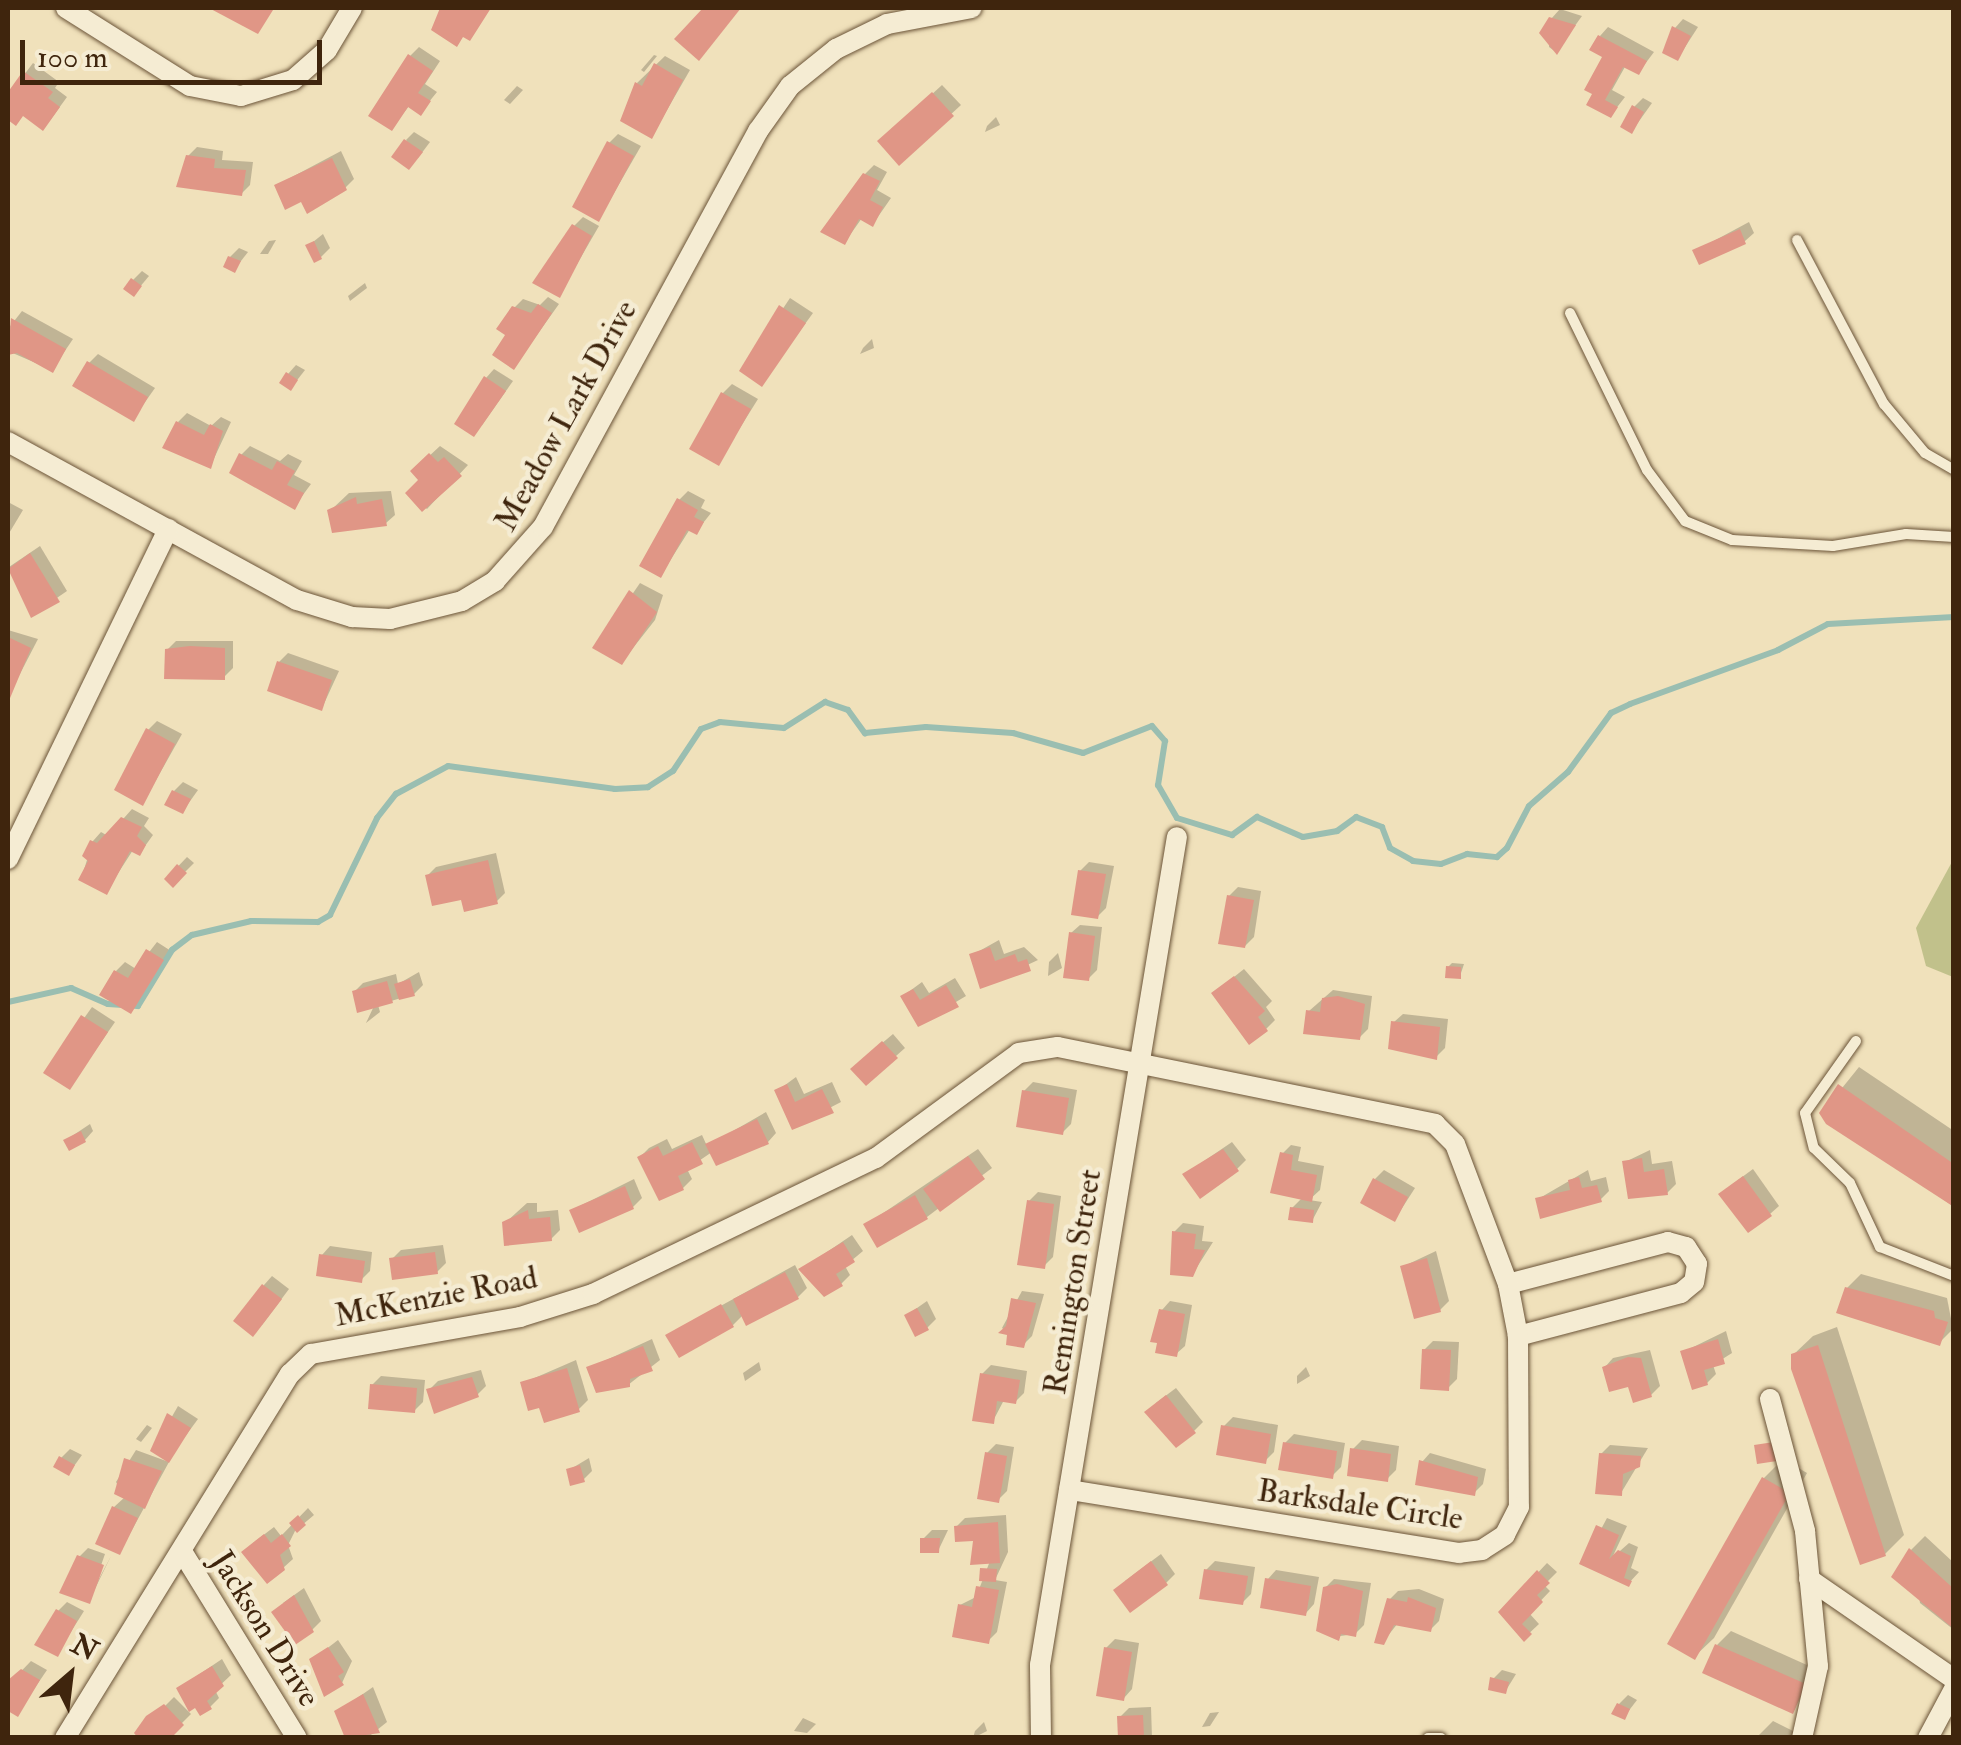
<!DOCTYPE html>
<style>
body{margin:0}
#map{position:relative;width:1961px;height:1745px;overflow:hidden;background:#f0e1bb;font-family:"IM FELL Double Pica",serif}
div>[style]{position:absolute}
.green>*{inset:0;background:#c1c18b}
.shadow>*{inset:0;background:#0003}
.stream>*{height:6px;margin:-3px;padding:0 3px;transform-origin:3px;border-radius:3px;background:#9abeb1}
.building>*{inset:0;background:#e09686}
.roads{filter:drop-shadow(0 0 2px #6b5438) drop-shadow(0 0 2px #6b5438)}
.lane>*{height:10px;margin:-5px;padding:0 5px;transform-origin:5px;border-radius:5px;background:#f5ecd3}
.street>*{height:20px;margin:-10px;padding:0 10px;transform-origin:10px;border-radius:10px;background:#f5ecd3}
span{translate:-50% -50%;white-space:nowrap;text-align:center;line-height:1.15;-webkit-text-stroke:9px #f5ecd3;paint-order:stroke}
.street-label{font-size:32px;color:#3f250d}
.frame{position:absolute;inset:0;border:10px solid #3f250d;pointer-events:none}
.north{position:absolute;left:20px;top:1625px;width:100px;height:100px;-webkit-text-stroke:8px #f5ecd3;paint-order:stroke;rotate:28deg;font-size:28px;font-weight:700;line-height:40px;text-align:center;color:#3f250d}
.north::after{content:'';display:block;margin:auto;width:35px;height:45px;background:#3f250d;clip-path:polygon(50% 0,100% 100%,50% 72%,0 100%)}
.scale{position:absolute;left:20px;top:40px;width:302px;height:45px;box-sizing:border-box;border:5px solid #3f250d;border-top:0;padding-left:12px;font-size:30px;line-height:35px;white-space:nowrap;color:#3f250d;-webkit-text-stroke:8px #f5ecd3;paint-order:stroke}
</style>
<div id="map">
<div class="green">
<i style="clip-path:polygon(1953px 860px,1953px 977px,1926px 966px,1916px 928px)"></i>
</div>
<div class="shadow">
<i style="clip-path:polygon(1560px 9px,1582px 16px,1556px 52px,1549px 47px,1551px 19px)"></i>
<i style="clip-path:polygon(1683px 19px,1698px 27px,1678px 58px,1675px 28px)"></i>
<i style="clip-path:polygon(1608px 27px,1654px 52px,1639px 72px,1626px 65px,1612px 90px,1625px 97px,1611px 115px,1589px 104px,1605px 56px,1600px 36px)"></i>
<i style="clip-path:polygon(419px 47px,440px 61px,425px 84px,437px 92px,420px 113px,409px 106px,392px 128px,410px 56px)"></i>
<i style="clip-path:polygon(654px 55px,657px 56px,644px 72px,641px 70px)"></i>
<i style="clip-path:polygon(665px 56px,690px 70px,652px 136px,637px 83px)"></i>
<i style="clip-path:polygon(33px 63px,59px 82px,55px 88px,67px 97px,51px 119px,24px 114px,8px 122px,8px 96px)"></i>
<i style="clip-path:polygon(942px 85px,961px 105px,899px 162px,881px 141px)"></i>
<i style="clip-path:polygon(517px 86px,523px 90px,510px 104px,504px 100px)"></i>
<i style="clip-path:polygon(1643px 98px,1652px 103px,1632px 131px,1634px 107px)"></i>
<i style="clip-path:polygon(996px 117px,1000px 125px,985px 132px,987px 126px)"></i>
<i style="clip-path:polygon(414px 132px,430px 142px,418px 158px,406px 140px)"></i>
<i style="clip-path:polygon(618px 134px,641px 146px,599px 219px,609px 143px)"></i>
<i style="clip-path:polygon(197px 147px,223px 151px,222px 160px,253px 162px,250px 185px,241px 194px,188px 156px)"></i>
<i style="clip-path:polygon(341px 151px,354px 179px,345px 188px,303px 199px,277px 185px)"></i>
<i style="clip-path:polygon(874px 165px,887px 172px,877px 190px,891px 198px,873px 224px,862px 218px,845px 242px,865px 174px)"></i>
<i style="clip-path:polygon(583px 217px,599px 226px,559px 295px,574px 226px)"></i>
<i style="clip-path:polygon(1749px 222px,1754px 233px,1745px 241px,1695px 251px)"></i>
<i style="clip-path:polygon(323px 234px,330px 248px,321px 257px,308px 246px)"></i>
<i style="clip-path:polygon(276px 240px,268px 254px,260px 254px,269px 241px)"></i>
<i style="clip-path:polygon(239px 248px,248px 252px,234px 270px,230px 257px)"></i>
<i style="clip-path:polygon(142px 271px,149px 276px,134px 294px,133px 280px)"></i>
<i style="clip-path:polygon(365px 283px,367px 288px,350px 301px,348px 296px)"></i>
<i style="clip-path:polygon(548px 297px,559px 304px,514px 367px,514px 308px,523px 299px,540px 305px)"></i>
<i style="clip-path:polygon(790px 298px,813px 313px,762px 383px,742px 370px)"></i>
<i style="clip-path:polygon(22px 311px,73px 339px,52px 370px,8px 351px,8px 329px)"></i>
<i style="clip-path:polygon(872px 339px,874px 348px,860px 354px,863px 348px)"></i>
<i style="clip-path:polygon(98px 354px,155px 388px,133px 419px,89px 363px)"></i>
<i style="clip-path:polygon(296px 365px,305px 370px,291px 388px,288px 374px)"></i>
<i style="clip-path:polygon(494px 369px,513px 381px,482px 425px,486px 378px)"></i>
<i style="clip-path:polygon(732px 384px,758px 399px,718px 463px,723px 393px)"></i>
<i style="clip-path:polygon(187px 413px,211px 426px,221px 417px,231px 422px,210px 467px,178px 422px)"></i>
<i style="clip-path:polygon(250px 446px,280px 461px,288px 454px,302px 461px,294px 475px,311px 484px,294px 507px,241px 455px)"></i>
<i style="clip-path:polygon(440px 446px,468px 465px,427px 509px,408px 492px,421px 480px,413px 471px)"></i>
<i style="clip-path:polygon(391px 491px,395px 515px,386px 523px,330px 511px,349px 493px)"></i>
<i style="clip-path:polygon(688px 491px,705px 500px,701px 508px,711px 513px,696px 532px,690px 529px,661px 575px,679px 500px)"></i>
<i style="clip-path:polygon(8px 502px,23px 510px,8px 535px)"></i>
<i style="clip-path:polygon(40px 546px,67px 591px,32px 615px,9px 567px)"></i>
<i style="clip-path:polygon(640px 583px,663px 595px,655px 620px,622px 662px,596px 647px)"></i>
<i style="clip-path:polygon(8px 630px,38px 639px,8px 697px)"></i>
<i style="clip-path:polygon(176px 641px,233px 641px,233px 668px,224px 677px,167px 650px)"></i>
<i style="clip-path:polygon(288px 653px,339px 671px,322px 708px,279px 662px)"></i>
<i style="clip-path:polygon(157px 721px,182px 734px,143px 803px,148px 730px)"></i>
<i style="clip-path:polygon(183px 782px,198px 790px,183px 811px,174px 791px)"></i>
<i style="clip-path:polygon(132px 809px,149px 818px,144px 826px,153px 835px,140px 853px,133px 850px,106px 892px,81px 879px,93px 841px,101px 832px,108px 836px)"></i>
<i style="clip-path:polygon(496px 853px,505px 893px,496px 902px,463px 897px,427px 876px,436px 867px)"></i>
<i style="clip-path:polygon(187px 857px,194px 863px,173px 884px,167px 878px)"></i>
<i style="clip-path:polygon(1089px 862px,1114px 866px,1106px 908px,1097px 917px,1080px 871px)"></i>
<i style="clip-path:polygon(1238px 887px,1261px 891px,1254px 937px,1245px 946px,1229px 896px)"></i>
<i style="clip-path:polygon(1080px 925px,1102px 927px,1097px 970px,1088px 979px,1071px 933px)"></i>
<i style="clip-path:polygon(999px 940px,1004px 954px,1024px 947px,1038px 960px,982px 986px,972px 955px)"></i>
<i style="clip-path:polygon(157px 942px,171px 951px,130px 1011px,116px 971px,125px 962px,136px 969px)"></i>
<i style="clip-path:polygon(1058px 953px,1062px 968px,1048px 976px,1049px 962px)"></i>
<i style="clip-path:polygon(1452px 963px,1464px 964px,1460px 976px,1448px 967px)"></i>
<i style="clip-path:polygon(1244px 969px,1272px 1001px,1266px 1007px,1275px 1020px,1266px 1029px,1214px 993px)"></i>
<i style="clip-path:polygon(419px 972px,423px 985px,414px 994px,378px 1005px,380px 1012px,366px 1023px,374px 1006px,354px 992px,363px 983px,396px 974px,398px 984px)"></i>
<i style="clip-path:polygon(955px 978px,966px 996px,919px 1024px,903px 996px,922px 982px,929px 993px)"></i>
<i style="clip-path:polygon(1333px 990px,1372px 996px,1368px 1029px,1359px 1038px,1309px 1011px)"></i>
<i style="clip-path:polygon(92px 1007px,115px 1022px,70px 1087px,46px 1072px)"></i>
<i style="clip-path:polygon(1403px 1014px,1448px 1019px,1445px 1048px,1436px 1057px,1394px 1022px)"></i>
<i style="clip-path:polygon(893px 1034px,905px 1048px,896px 1056px,862px 1060px)"></i>
<i style="clip-path:polygon(1859px 1067px,1954px 1131px,1954px 1207px,1822px 1113px)"></i>
<i style="clip-path:polygon(796px 1077px,804px 1094px,832px 1082px,841px 1102px,793px 1127px,777px 1091px)"></i>
<i style="clip-path:polygon(1033px 1082px,1077px 1090px,1071px 1124px,1062px 1133px,1024px 1091px)"></i>
<i style="clip-path:polygon(766px 1112px,776px 1133px,768px 1142px,712px 1152px,687px 1169px,692px 1179px,683px 1188px,660px 1198px,640px 1157px,649px 1148px,667px 1139px,672px 1149px,702px 1135px,707px 1146px)"></i>
<i style="clip-path:polygon(90px 1124px,93px 1131px,85px 1140px,66px 1140px)"></i>
<i style="clip-path:polygon(1232px 1142px,1246px 1160px,1237px 1169px,1185px 1174px)"></i>
<i style="clip-path:polygon(1291px 1145px,1301px 1147px,1298px 1161px,1324px 1166px,1320px 1190px,1309px 1200px,1322px 1202px,1312px 1221px,1292px 1208px,1303px 1197px,1282px 1154px)"></i>
<i style="clip-path:polygon(978px 1149px,992px 1168px,927px 1217px,867px 1224px)"></i>
<i style="clip-path:polygon(1650px 1150px,1652px 1164px,1672px 1161px,1676px 1184px,1667px 1193px,1625px 1162px)"></i>
<i style="clip-path:polygon(1753px 1169px,1779px 1206px,1770px 1214px,1730px 1186px)"></i>
<i style="clip-path:polygon(1384px 1170px,1415px 1188px,1395px 1219px,1375px 1179px)"></i>
<i style="clip-path:polygon(1588px 1170px,1591px 1181px,1606px 1177px,1609px 1191px,1600px 1200px,1538px 1199px)"></i>
<i style="clip-path:polygon(634px 1179px,642px 1198px,633px 1207px,572px 1210px)"></i>
<i style="clip-path:polygon(1038px 1192px,1061px 1196px,1053px 1257px,1044px 1266px,1029px 1201px)"></i>
<i style="clip-path:polygon(527px 1203px,537px 1203px,537px 1212px,558px 1210px,560px 1230px,551px 1239px,505px 1223px)"></i>
<i style="clip-path:polygon(1183px 1223px,1204px 1226px,1202px 1241px,1213px 1242px,1192px 1275px,1174px 1232px)"></i>
<i style="clip-path:polygon(852px 1235px,863px 1251px,845px 1266px,850px 1275px,841px 1284px,802px 1269px)"></i>
<i style="clip-path:polygon(443px 1245px,446px 1263px,437px 1272px,392px 1259px,401px 1250px)"></i>
<i style="clip-path:polygon(330px 1246px,372px 1252px,370px 1271px,361px 1280px,322px 1255px)"></i>
<i style="clip-path:polygon(1436px 1251px,1449px 1301px,1440px 1310px,1402px 1267px)"></i>
<i style="clip-path:polygon(795px 1265px,807px 1288px,798px 1297px,743px 1315px,733px 1325px,668px 1335px)"></i>
<i style="clip-path:polygon(1861px 1274px,1947px 1298px,1953px 1329px,1939px 1343px,1847px 1288px)"></i>
<i style="clip-path:polygon(272px 1276px,289px 1289px,262px 1325px,264px 1285px)"></i>
<i style="clip-path:polygon(1022px 1291px,1044px 1294px,1032px 1336px,1023px 1345px,1002px 1328px)"></i>
<i style="clip-path:polygon(927px 1301px,936px 1319px,927px 1328px,907px 1315px)"></i>
<i style="clip-path:polygon(1170px 1301px,1192px 1305px,1185px 1346px,1176px 1354px,1162px 1310px)"></i>
<i style="clip-path:polygon(1837px 1327px,1904px 1535px,1885px 1554px,1793px 1355px,1813px 1336px)"></i>
<i style="clip-path:polygon(1726px 1331px,1732px 1353px,1713px 1365px,1716px 1374px,1707px 1383px,1683px 1352px)"></i>
<i style="clip-path:polygon(652px 1339px,660px 1360px,628px 1385px,589px 1368px)"></i>
<i style="clip-path:polygon(1433px 1341px,1459px 1342px,1457px 1379px,1448px 1388px,1424px 1350px)"></i>
<i style="clip-path:polygon(1650px 1350px,1660px 1386px,1651px 1395px,1605px 1367px,1613px 1358px)"></i>
<i style="clip-path:polygon(576px 1360px,588px 1400px,579px 1409px,541px 1404px,523px 1383px)"></i>
<i style="clip-path:polygon(759px 1362px,761px 1370px,745px 1381px,743px 1373px)"></i>
<i style="clip-path:polygon(991px 1365px,1027px 1371px,1024px 1393px,1015px 1402px,1004px 1400px,993px 1421px,982px 1374px)"></i>
<i style="clip-path:polygon(1306px 1367px,1310px 1376px,1297px 1384px,1297px 1376px)"></i>
<i style="clip-path:polygon(481px 1370px,486px 1386px,477px 1395px,429px 1390px,438px 1381px)"></i>
<i style="clip-path:polygon(381px 1376px,425px 1380px,423px 1402px,414px 1411px,372px 1385px)"></i>
<i style="clip-path:polygon(1176px 1388px,1203px 1422px,1194px 1431px,1156px 1403px)"></i>
<i style="clip-path:polygon(178px 1406px,198px 1419px,167px 1461px,153px 1450px)"></i>
<i style="clip-path:polygon(1233px 1417px,1278px 1425px,1274px 1452px,1265px 1461px,1224px 1426px)"></i>
<i style="clip-path:polygon(147px 1425px,152px 1428px,141px 1442px,136px 1439px)"></i>
<i style="clip-path:polygon(1294px 1434px,1345px 1443px,1341px 1467px,1332px 1476px,1285px 1443px)"></i>
<i style="clip-path:polygon(1362px 1440px,1399px 1446px,1396px 1470px,1387px 1479px,1353px 1449px)"></i>
<i style="clip-path:polygon(996px 1444px,1014px 1447px,1007px 1491px,998px 1500px,987px 1453px)"></i>
<i style="clip-path:polygon(1610px 1445px,1648px 1448px,1621px 1493px,1601px 1454px)"></i>
<i style="clip-path:polygon(70px 1449px,82px 1455px,69px 1473px,61px 1458px)"></i>
<i style="clip-path:polygon(136px 1450px,169px 1462px,120px 1552px,114px 1507px,125px 1497px,116px 1482px)"></i>
<i style="clip-path:polygon(1430px 1453px,1486px 1469px,1483px 1484px,1474px 1493px,1422px 1462px)"></i>
<i style="clip-path:polygon(589px 1458px,592px 1471px,583px 1480px,569px 1470px)"></i>
<i style="clip-path:polygon(1783px 1459px,1807px 1473px,1714px 1638px,1694px 1657px,1764px 1478px)"></i>
<i style="clip-path:polygon(308px 1508px,314px 1515px,295px 1531px,288px 1545px,293px 1559px,283px 1568px,253px 1543px,274px 1527px,281px 1536px)"></i>
<i style="clip-path:polygon(1006px 1515px,1008px 1552px,995px 1580px,1007px 1582px,997px 1632px,988px 1641px,960px 1605px,976px 1597px,990px 1561px,976px 1538px,956px 1527px,965px 1518px)"></i>
<i style="clip-path:polygon(1607px 1518px,1627px 1526px,1612px 1558px,1629px 1543px,1638px 1547px,1631px 1568px,1639px 1572px,1628px 1584px,1583px 1563px)"></i>
<i style="clip-path:polygon(932px 1530px,948px 1530px,938px 1551px,923px 1539px)"></i>
<i style="clip-path:polygon(1925px 1536px,1954px 1563px,1954px 1630px,1920px 1603px,1911px 1550px)"></i>
<i style="clip-path:polygon(88px 1548px,105px 1554px,91px 1594px,111px 1556px,89px 1601px,79px 1557px)"></i>
<i style="clip-path:polygon(1161px 1554px,1175px 1574px,1166px 1583px,1125px 1581px)"></i>
<i style="clip-path:polygon(1215px 1561px,1255px 1567px,1251px 1594px,1242px 1603px,1206px 1570px)"></i>
<i style="clip-path:polygon(1547px 1563px,1557px 1572px,1544px 1585px,1550px 1591px,1529px 1613px,1539px 1624px,1524px 1638px,1501px 1612px)"></i>
<i style="clip-path:polygon(1276px 1570px,1319px 1577px,1314px 1604px,1306px 1613px,1268px 1579px)"></i>
<i style="clip-path:polygon(1334px 1579px,1371px 1583px,1364px 1625px,1355px 1634px,1333px 1637px,1325px 1588px)"></i>
<i style="clip-path:polygon(304px 1588px,321px 1621px,312px 1630px,283px 1603px)"></i>
<i style="clip-path:polygon(1419px 1589px,1444px 1599px,1439px 1621px,1430px 1630px,1398px 1623px,1383px 1642px,1389px 1600px,1398px 1591px)"></i>
<i style="clip-path:polygon(67px 1602px,84px 1611px,57px 1654px,58px 1611px)"></i>
<i style="clip-path:polygon(1731px 1631px,1818px 1670px,1792px 1711px,1717px 1645px)"></i>
<i style="clip-path:polygon(1115px 1639px,1139px 1643px,1132px 1689px,1124px 1698px,1106px 1648px)"></i>
<i style="clip-path:polygon(338px 1640px,352px 1661px,342px 1683px,312px 1660px)"></i>
<i style="clip-path:polygon(222px 1659px,231px 1675px,215px 1690px,219px 1698px,210px 1707px,179px 1688px)"></i>
<i style="clip-path:polygon(31px 1661px,47px 1670px,17px 1714px,8px 1708px,8px 1685px)"></i>
<i style="clip-path:polygon(1502px 1670px,1516px 1674px,1505px 1692px,1493px 1679px)"></i>
<i style="clip-path:polygon(373px 1687px,387px 1722px,367px 1738px,352px 1738px,337px 1712px)"></i>
<i style="clip-path:polygon(1628px 1695px,1637px 1700px,1624px 1717px,1619px 1704px)"></i>
<i style="clip-path:polygon(174px 1697px,191px 1714px,182px 1723px,163px 1738px,138px 1733px)"></i>
<i style="clip-path:polygon(1151px 1707px,1152px 1738px,1120px 1738px,1120px 1717px,1129px 1708px)"></i>
<i style="clip-path:polygon(1219px 1712px,1210px 1726px,1202px 1727px,1210px 1713px)"></i>
<i style="clip-path:polygon(803px 1718px,816px 1724px,807px 1733px,794px 1731px)"></i>
<i style="clip-path:polygon(1773px 1721px,1797px 1733px,1795px 1738px,1756px 1738px)"></i>
<i style="clip-path:polygon(984px 1722px,987px 1731px,973px 1738px,975px 1731px)"></i>
</div>
<div class="stream">
<i style="left:8px;top:1002px;width:65px;rotate:-12.5deg"></i>
<i style="left:71px;top:988px;width:40px;rotate:23.4deg"></i>
<i style="left:108px;top:1004px;width:30px;rotate:4deg"></i>
<i style="left:138px;top:1006px;width:66px;rotate:-58.7deg"></i>
<i style="left:172px;top:950px;width:25px;rotate:-37deg"></i>
<i style="left:192px;top:935px;width:61px;rotate:-13.3deg"></i>
<i style="left:251px;top:921px;width:67px;rotate:0.9deg"></i>
<i style="left:318px;top:922px;width:14px;rotate:-30deg"></i>
<i style="left:330px;top:915px;width:108px;rotate:-64.1deg"></i>
<i style="left:377px;top:818px;width:31px;rotate:-52deg"></i>
<i style="left:396px;top:794px;width:59px;rotate:-28.3deg"></i>
<i style="left:448px;top:766px;width:169px;rotate:7.8deg"></i>
<i style="left:615px;top:789px;width:33px;rotate:-3deg"></i>
<i style="left:648px;top:787px;width:30px;rotate:-33deg"></i>
<i style="left:673px;top:771px;width:50px;rotate:-56.3deg"></i>
<i style="left:701px;top:729px;width:20px;rotate:-20deg"></i>
<i style="left:720px;top:722px;width:64px;rotate:5.4deg"></i>
<i style="left:784px;top:728px;width:49px;rotate:-32.4deg"></i>
<i style="left:825px;top:702px;width:24px;rotate:19deg"></i>
<i style="left:848px;top:710px;width:29px;rotate:54deg"></i>
<i style="left:865px;top:733px;width:61px;rotate:-5.6deg"></i>
<i style="left:926px;top:727px;width:87px;rotate:3.9deg"></i>
<i style="left:1013px;top:733px;width:73px;rotate:15.9deg"></i>
<i style="left:1083px;top:753px;width:74px;rotate:-21.4deg"></i>
<i style="left:1152px;top:726px;width:20px;rotate:49deg"></i>
<i style="left:1165px;top:741px;width:45px;rotate:99deg"></i>
<i style="left:1158px;top:785px;width:38px;rotate:60deg"></i>
<i style="left:1177px;top:818px;width:58px;rotate:17.2deg"></i>
<i style="left:1232px;top:835px;width:31px;rotate:-36deg"></i>
<i style="left:1257px;top:817px;width:50px;rotate:23.5deg"></i>
<i style="left:1303px;top:837px;width:35px;rotate:-10deg"></i>
<i style="left:1337px;top:831px;width:24px;rotate:-36deg"></i>
<i style="left:1356px;top:817px;width:28px;rotate:21deg"></i>
<i style="left:1382px;top:827px;width:22px;rotate:69deg"></i>
<i style="left:1390px;top:848px;width:26px;rotate:29deg"></i>
<i style="left:1413px;top:861px;width:28px;rotate:6deg"></i>
<i style="left:1441px;top:864px;width:28px;rotate:-21deg"></i>
<i style="left:1467px;top:854px;width:30px;rotate:6deg"></i>
<i style="left:1497px;top:857px;width:13px;rotate:-42deg"></i>
<i style="left:1507px;top:848px;width:47px;rotate:-62.4deg"></i>
<i style="left:1529px;top:806px;width:52px;rotate:-41.1deg"></i>
<i style="left:1568px;top:772px;width:73px;rotate:-53.9deg"></i>
<i style="left:1611px;top:713px;width:21px;rotate:-25deg"></i>
<i style="left:1630px;top:704px;width:158px;rotate:-20deg"></i>
<i style="left:1778px;top:650px;width:56px;rotate:-27.5deg"></i>
<i style="left:1828px;top:624px;width:126px;rotate:-3.2deg"></i>
</div>
<div class="building">
<i style="clip-path:polygon(209px 8px,270px 8px,273px 10px,258px 34px)"></i>
<i style="clip-path:polygon(440px 8px,491px 8px,470px 41px,463px 37px,457px 47px,431px 30px)"></i>
<i style="clip-path:polygon(703px 8px,741px 8px,699px 61px,674px 39px)"></i>
<i style="clip-path:polygon(1549px 17px,1576px 25px,1557px 55px,1539px 33px)"></i>
<i style="clip-path:polygon(1672px 26px,1691px 36px,1678px 61px,1662px 53px)"></i>
<i style="clip-path:polygon(1598px 35px,1647px 61px,1639px 75px,1623px 67px,1605px 100px,1618px 107px,1611px 118px,1586px 105px,1592px 94px,1584px 90px,1602px 57px,1589px 50px)"></i>
<i style="clip-path:polygon(408px 54px,433px 71px,418px 93px,431px 101px,421px 116px,408px 107px,392px 131px,368px 116px)"></i>
<i style="clip-path:polygon(654px 63px,683px 80px,652px 139px,620px 121px,635px 82px,642px 86px)"></i>
<i style="clip-path:polygon(23px 71px,53px 92px,48px 98px,60px 107px,43px 131px,23px 116px,16px 126px,8px 120px,8px 92px)"></i>
<i style="clip-path:polygon(932px 92px,954px 116px,899px 166px,877px 141px)"></i>
<i style="clip-path:polygon(1632px 105px,1644px 112px,1632px 134px,1620px 127px)"></i>
<i style="clip-path:polygon(404px 139px,423px 152px,409px 170px,391px 157px)"></i>
<i style="clip-path:polygon(607px 141px,634px 156px,599px 222px,572px 207px)"></i>
<i style="clip-path:polygon(186px 155px,215px 159px,214px 168px,246px 170px,242px 196px,176px 187px)"></i>
<i style="clip-path:polygon(332px 158px,347px 190px,307px 214px,301px 202px,285px 210px,274px 185px)"></i>
<i style="clip-path:polygon(863px 173px,880px 181px,870px 200px,883px 207px,873px 227px,859px 219px,845px 245px,820px 232px)"></i>
<i style="clip-path:polygon(572px 224px,592px 236px,560px 298px,532px 283px)"></i>
<i style="clip-path:polygon(1740px 229px,1746px 244px,1699px 265px,1692px 250px)"></i>
<i style="clip-path:polygon(314px 241px,322px 259px,314px 263px,305px 245px)"></i>
<i style="clip-path:polygon(228px 256px,241px 261px,235px 273px,223px 267px)"></i>
<i style="clip-path:polygon(131px 278px,142px 286px,134px 297px,123px 289px)"></i>
<i style="clip-path:polygon(538px 304px,552px 313px,514px 370px,492px 355px,505px 335px,496px 329px,512px 306px,531px 313px)"></i>
<i style="clip-path:polygon(779px 305px,806px 323px,762px 387px,739px 371px)"></i>
<i style="clip-path:polygon(11px 318px,66px 349px,53px 373px,17px 353px,8px 355px)"></i>
<i style="clip-path:polygon(87px 361px,148px 397px,134px 422px,72px 386px)"></i>
<i style="clip-path:polygon(286px 372px,298px 380px,291px 391px,279px 383px)"></i>
<i style="clip-path:polygon(484px 376px,506px 391px,474px 437px,454px 424px)"></i>
<i style="clip-path:polygon(721px 392px,751px 409px,719px 466px,689px 449px)"></i>
<i style="clip-path:polygon(176px 421px,204px 435px,210px 424px,223px 431px,211px 469px,162px 448px)"></i>
<i style="clip-path:polygon(239px 453px,272px 470px,277px 461px,295px 471px,287px 485px,304px 493px,295px 510px,229px 473px)"></i>
<i style="clip-path:polygon(429px 453px,438px 462px,444px 457px,462px 476px,422px 512px,405px 493px,418px 480px,410px 471px)"></i>
<i style="clip-path:polygon(356px 497px,357px 504px,382px 499px,387px 526px,332px 533px,327px 510px)"></i>
<i style="clip-path:polygon(677px 498px,698px 510px,694px 517px,704px 522px,697px 535px,687px 530px,661px 578px,639px 566px)"></i>
<i style="clip-path:polygon(30px 553px,60px 602px,31px 618px,8px 569px)"></i>
<i style="clip-path:polygon(629px 590px,657px 612px,622px 665px,592px 648px)"></i>
<i style="clip-path:polygon(8px 637px,31px 648px,8px 703px)"></i>
<i style="clip-path:polygon(190px 646px,225px 648px,225px 680px,164px 679px,165px 649px)"></i>
<i style="clip-path:polygon(277px 661px,332px 680px,322px 711px,267px 691px)"></i>
<i style="clip-path:polygon(146px 728px,175px 744px,143px 806px,114px 790px)"></i>
<i style="clip-path:polygon(172px 790px,191px 799px,183px 814px,164px 805px)"></i>
<i style="clip-path:polygon(121px 817px,142px 827px,137px 836px,146px 845px,140px 856px,130px 851px,107px 895px,78px 880px,88px 861px,82px 856px,90px 840px,97px 843px)"></i>
<i style="clip-path:polygon(488px 860px,498px 904px,464px 912px,461px 900px,432px 906px,425px 875px)"></i>
<i style="clip-path:polygon(177px 864px,187px 873px,173px 888px,164px 879px)"></i>
<i style="clip-path:polygon(1078px 870px,1106px 874px,1098px 919px,1071px 915px)"></i>
<i style="clip-path:polygon(1227px 895px,1254px 900px,1245px 948px,1218px 944px)"></i>
<i style="clip-path:polygon(1069px 932px,1095px 936px,1089px 981px,1063px 978px)"></i>
<i style="clip-path:polygon(990px 947px,995px 961px,1015px 954px,1018px 962px,1027px 959px,1031px 971px,980px 989px,969px 954px)"></i>
<i style="clip-path:polygon(146px 949px,164px 960px,131px 1014px,99px 995px,114px 970px,128px 978px)"></i>
<i style="clip-path:polygon(1446px 966px,1461px 967px,1461px 979px,1445px 978px)"></i>
<i style="clip-path:polygon(1234px 976px,1265px 1011px,1258px 1017px,1268px 1031px,1249px 1045px,1211px 993px)"></i>
<i style="clip-path:polygon(410px 979px,415px 996px,399px 1000px,394px 984px)"></i>
<i style="clip-path:polygon(387px 981px,393px 1003px,357px 1013px,352px 991px)"></i>
<i style="clip-path:polygon(946px 985px,959px 1007px,918px 1027px,900px 996px,913px 989px,920px 1000px)"></i>
<i style="clip-path:polygon(1338px 996px,1365px 1004px,1360px 1040px,1303px 1034px,1306px 1010px,1320px 1012px,1322px 998px)"></i>
<i style="clip-path:polygon(81px 1015px,108px 1032px,70px 1090px,43px 1073px)"></i>
<i style="clip-path:polygon(1391px 1021px,1440px 1027px,1437px 1060px,1388px 1049px)"></i>
<i style="clip-path:polygon(882px 1041px,898px 1058px,866px 1086px,850px 1069px)"></i>
<i style="clip-path:polygon(787px 1084px,795px 1102px,822px 1089px,834px 1113px,792px 1130px,774px 1090px)"></i>
<i style="clip-path:polygon(1838px 1084px,1954px 1164px,1954px 1207px,1826px 1124px,1819px 1113px)"></i>
<i style="clip-path:polygon(1022px 1090px,1069px 1098px,1063px 1135px,1016px 1127px)"></i>
<i style="clip-path:polygon(757px 1119px,769px 1144px,716px 1166px,705px 1144px)"></i>
<i style="clip-path:polygon(81px 1131px,86px 1142px,69px 1151px,63px 1140px)"></i>
<i style="clip-path:polygon(692px 1142px,703px 1164px,678px 1176px,684px 1190px,659px 1201px,637px 1157px,658px 1146px,663px 1156px)"></i>
<i style="clip-path:polygon(1223px 1149px,1239px 1171px,1200px 1199px,1182px 1174px)"></i>
<i style="clip-path:polygon(1280px 1152px,1293px 1155px,1291px 1170px,1317px 1175px,1312px 1202px,1270px 1193px)"></i>
<i style="clip-path:polygon(968px 1156px,985px 1179px,940px 1212px,923px 1189px)"></i>
<i style="clip-path:polygon(1642px 1158px,1644px 1172px,1664px 1169px,1668px 1195px,1628px 1199px,1622px 1161px)"></i>
<i style="clip-path:polygon(1743px 1176px,1772px 1216px,1748px 1233px,1718px 1194px)"></i>
<i style="clip-path:polygon(1579px 1177px,1582px 1188px,1597px 1185px,1602px 1202px,1540px 1219px,1535px 1198px,1570px 1190px,1568px 1180px)"></i>
<i style="clip-path:polygon(1373px 1178px,1408px 1197px,1395px 1222px,1360px 1203px)"></i>
<i style="clip-path:polygon(625px 1186px,634px 1209px,579px 1233px,569px 1210px)"></i>
<i style="clip-path:polygon(915px 1195px,928px 1219px,877px 1248px,863px 1224px)"></i>
<i style="clip-path:polygon(1027px 1200px,1054px 1204px,1045px 1269px,1017px 1265px)"></i>
<i style="clip-path:polygon(1290px 1207px,1314px 1210px,1313px 1223px,1288px 1220px)"></i>
<i style="clip-path:polygon(528px 1210px,529px 1219px,550px 1217px,552px 1241px,504px 1246px,502px 1222px)"></i>
<i style="clip-path:polygon(1172px 1231px,1196px 1234px,1194px 1249px,1205px 1250px,1193px 1277px,1170px 1275px)"></i>
<i style="clip-path:polygon(843px 1242px,855px 1262px,836px 1274px,843px 1286px,824px 1297px,798px 1269px)"></i>
<i style="clip-path:polygon(435px 1252px,438px 1274px,392px 1280px,389px 1258px)"></i>
<i style="clip-path:polygon(319px 1254px,365px 1261px,362px 1283px,316px 1276px)"></i>
<i style="clip-path:polygon(1427px 1258px,1441px 1312px,1414px 1319px,1400px 1266px)"></i>
<i style="clip-path:polygon(785px 1272px,799px 1299px,746px 1326px,733px 1299px)"></i>
<i style="clip-path:polygon(262px 1284px,282px 1299px,253px 1337px,233px 1321px)"></i>
<i style="clip-path:polygon(1845px 1287px,1934px 1311px,1935px 1318px,1948px 1322px,1940px 1346px,1836px 1313px)"></i>
<i style="clip-path:polygon(1011px 1298px,1036px 1303px,1024px 1348px,1006px 1345px,1007px 1335px,998px 1333px,1006px 1326px)"></i>
<i style="clip-path:polygon(721px 1304px,734px 1327px,679px 1358px,665px 1335px)"></i>
<i style="clip-path:polygon(917px 1308px,929px 1330px,915px 1337px,904px 1315px)"></i>
<i style="clip-path:polygon(1159px 1309px,1185px 1314px,1177px 1357px,1155px 1353px,1157px 1343px,1150px 1342px)"></i>
<i style="clip-path:polygon(1718px 1339px,1725px 1364px,1704px 1370px,1708px 1385px,1692px 1390px,1680px 1351px)"></i>
<i style="clip-path:polygon(1818px 1345px,1886px 1556px,1860px 1565px,1791px 1369px,1791px 1354px)"></i>
<i style="clip-path:polygon(643px 1346px,653px 1371px,630px 1379px,630px 1387px,596px 1393px,586px 1367px)"></i>
<i style="clip-path:polygon(1422px 1349px,1451px 1350px,1449px 1391px,1420px 1389px)"></i>
<i style="clip-path:polygon(1628px 1357px,1641px 1358px,1652px 1397px,1633px 1403px,1628px 1387px,1609px 1392px,1602px 1367px)"></i>
<i style="clip-path:polygon(567px 1368px,580px 1412px,544px 1423px,539px 1408px,528px 1411px,520px 1382px)"></i>
<i style="clip-path:polygon(980px 1373px,1020px 1380px,1016px 1404px,997px 1401px,994px 1424px,972px 1421px)"></i>
<i style="clip-path:polygon(472px 1377px,479px 1397px,434px 1414px,426px 1389px)"></i>
<i style="clip-path:polygon(370px 1384px,417px 1388px,415px 1413px,368px 1409px)"></i>
<i style="clip-path:polygon(1166px 1395px,1196px 1433px,1176px 1448px,1144px 1412px)"></i>
<i style="clip-path:polygon(167px 1413px,191px 1428px,169px 1463px,150px 1451px)"></i>
<i style="clip-path:polygon(1221px 1425px,1271px 1434px,1266px 1464px,1216px 1455px)"></i>
<i style="clip-path:polygon(1283px 1442px,1337px 1451px,1333px 1479px,1278px 1470px)"></i>
<i style="clip-path:polygon(1774px 1442px,1777px 1461px,1757px 1464px,1754px 1445px)"></i>
<i style="clip-path:polygon(1350px 1448px,1391px 1454px,1388px 1482px,1347px 1476px)"></i>
<i style="clip-path:polygon(985px 1452px,1007px 1456px,999px 1503px,977px 1499px)"></i>
<i style="clip-path:polygon(1599px 1453px,1641px 1456px,1640px 1467px,1623px 1474px,1622px 1496px,1595px 1494px)"></i>
<i style="clip-path:polygon(59px 1456px,75px 1465px,69px 1476px,53px 1467px)"></i>
<i style="clip-path:polygon(124px 1458px,162px 1471px,145px 1509px,114px 1494px)"></i>
<i style="clip-path:polygon(1419px 1460px,1478px 1477px,1475px 1496px,1415px 1485px)"></i>
<i style="clip-path:polygon(580px 1465px,585px 1482px,570px 1486px,566px 1469px)"></i>
<i style="clip-path:polygon(1762px 1477px,1790px 1493px,1695px 1660px,1667px 1644px)"></i>
<i style="clip-path:polygon(112px 1506px,138px 1518px,120px 1555px,95px 1544px)"></i>
<i style="clip-path:polygon(298px 1515px,306px 1525px,297px 1533px,289px 1523px)"></i>
<i style="clip-path:polygon(998px 1522px,1000px 1563px,970px 1565px,973px 1541px,955px 1542px,954px 1526px)"></i>
<i style="clip-path:polygon(1596px 1525px,1619px 1535px,1609px 1559px,1618px 1550px,1631px 1556px,1624px 1578px,1632px 1581px,1629px 1587px,1579px 1564px)"></i>
<i style="clip-path:polygon(264px 1534px,271px 1543px,282px 1534px,291px 1546px,280px 1555px,285px 1570px,267px 1584px,241px 1552px)"></i>
<i style="clip-path:polygon(920px 1538px,940px 1538px,939px 1553px,920px 1553px)"></i>
<i style="clip-path:polygon(1909px 1548px,1954px 1589px,1954px 1629px,1891px 1577px)"></i>
<i style="clip-path:polygon(77px 1555px,104px 1565px,90px 1604px,59px 1593px)"></i>
<i style="clip-path:polygon(1151px 1561px,1168px 1585px,1130px 1613px,1113px 1590px)"></i>
<i style="clip-path:polygon(980px 1568px,997px 1569px,996px 1582px,979px 1581px)"></i>
<i style="clip-path:polygon(1204px 1569px,1248px 1576px,1243px 1605px,1199px 1599px)"></i>
<i style="clip-path:polygon(1537px 1570px,1550px 1583px,1537px 1595px,1543px 1602px,1522px 1624px,1532px 1634px,1524px 1642px,1498px 1612px)"></i>
<i style="clip-path:polygon(1265px 1578px,1311px 1586px,1306px 1616px,1260px 1608px)"></i>
<i style="clip-path:polygon(1337px 1584px,1363px 1591px,1356px 1637px,1341px 1634px,1339px 1641px,1316px 1631px,1323px 1587px)"></i>
<i style="clip-path:polygon(976px 1586px,999px 1590px,989px 1644px,952px 1637px,958px 1604px,972px 1607px)"></i>
<i style="clip-path:polygon(294px 1595px,314px 1632px,295px 1645px,271px 1612px)"></i>
<i style="clip-path:polygon(1408px 1597px,1436px 1608px,1431px 1632px,1394px 1625px,1384px 1645px,1374px 1643px,1387px 1598px,1407px 1602px)"></i>
<i style="clip-path:polygon(56px 1609px,77px 1621px,58px 1657px,34px 1645px)"></i>
<i style="clip-path:polygon(1715px 1644px,1806px 1684px,1793px 1714px,1702px 1673px)"></i>
<i style="clip-path:polygon(328px 1647px,344px 1672px,338px 1676px,344px 1685px,324px 1697px,309px 1659px)"></i>
<i style="clip-path:polygon(1104px 1647px,1132px 1652px,1124px 1701px,1096px 1696px)"></i>
<i style="clip-path:polygon(212px 1666px,224px 1686px,207px 1701px,212px 1709px,200px 1716px,195px 1708px,189px 1712px,176px 1688px)"></i>
<i style="clip-path:polygon(21px 1669px,40px 1680px,18px 1717px,8px 1711px,8px 1680px)"></i>
<i style="clip-path:polygon(1490px 1677px,1509px 1682px,1506px 1694px,1488px 1690px)"></i>
<i style="clip-path:polygon(363px 1694px,380px 1733px,345px 1738px,334px 1711px)"></i>
<i style="clip-path:polygon(1617px 1703px,1630px 1709px,1625px 1720px,1611px 1714px)"></i>
<i style="clip-path:polygon(164px 1704px,184px 1725px,171px 1738px,138px 1738px,134px 1733px,146px 1716px)"></i>
<i style="clip-path:polygon(1143px 1715px,1144px 1738px,1118px 1738px,1117px 1716px)"></i>
</div>
<div class="roads">
<div class="lane">
<i style="left:1797px;top:240px;width:186px;rotate:62.1deg"></i>
<i style="left:1884px;top:404px;width:64px;rotate:50.1deg"></i>
<i style="left:1925px;top:453px;width:34px;rotate:30deg"></i>
<i style="left:1570px;top:313px;width:175px;rotate:63.9deg"></i>
<i style="left:1647px;top:470px;width:64px;rotate:53.3deg"></i>
<i style="left:1685px;top:521px;width:51px;rotate:22deg"></i>
<i style="left:1732px;top:540px;width:101px;rotate:3.4deg"></i>
<i style="left:1833px;top:546px;width:74px;rotate:-9.3deg"></i>
<i style="left:1906px;top:534px;width:48px;rotate:3.6deg"></i>
<i style="left:1856px;top:1041px;width:88px;rotate:125.3deg"></i>
<i style="left:1805px;top:1113px;width:36px;rotate:76deg"></i>
<i style="left:1814px;top:1148px;width:50px;rotate:44.2deg"></i>
<i style="left:1850px;top:1183px;width:71px;rotate:64.9deg"></i>
<i style="left:1880px;top:1247px;width:79px;rotate:21.4deg"></i>
<i style="left:1428px;top:1738px;width:13px"></i>
</div>
<div class="street">
<i style="left:66px;top:8px;width:146px;rotate:32.2deg"></i>
<i style="left:190px;top:86px;width:52px;rotate:11.1deg"></i>
<i style="left:241px;top:96px;width:54px;rotate:-17.1deg"></i>
<i style="left:293px;top:80px;width:45px;rotate:-41.4deg"></i>
<i style="left:327px;top:50px;width:49px;rotate:-59.2deg"></i>
<i style="left:8px;top:442px;width:329px;rotate:28.7deg"></i>
<i style="left:297px;top:600px;width:58px;rotate:17.2deg"></i>
<i style="left:352px;top:617px;width:38px;rotate:3deg"></i>
<i style="left:390px;top:619px;width:74px;rotate:-14deg"></i>
<i style="left:462px;top:601px;width:39px;rotate:-31deg"></i>
<i style="left:495px;top:581px;width:72px;rotate:-48.4deg"></i>
<i style="left:543px;top:527px;width:451px;rotate:-61.5deg"></i>
<i style="left:758px;top:131px;width:55px;rotate:-54.6deg"></i>
<i style="left:790px;top:86px;width:59px;rotate:-38.8deg"></i>
<i style="left:836px;top:49px;width:57px;rotate:-26.1deg"></i>
<i style="left:887px;top:24px;width:86px;rotate:-10.7deg"></i>
<i style="left:8px;top:859px;width:367px;rotate:-64.1deg"></i>
<i style="left:1508px;top:1284px;width:165px;rotate:-14.7deg"></i>
<i style="left:1668px;top:1242px;width:19px;rotate:16deg"></i>
<i style="left:1686px;top:1247px;width:20px;rotate:57deg"></i>
<i style="left:1697px;top:1264px;width:18px;rotate:99deg"></i>
<i style="left:1694px;top:1282px;width:17px;rotate:140deg"></i>
<i style="left:1681px;top:1293px;width:169px;rotate:165.2deg"></i>
<i style="left:1770px;top:1399px;width:137px;rotate:75.1deg"></i>
<i style="left:1805px;top:1531px;width:136px;rotate:84.5deg"></i>
<i style="left:1818px;top:1666px;width:74px;rotate:102.5deg"></i>
<i style="left:183px;top:1553px;width:217px;rotate:58.4deg"></i>
<i style="left:1809px;top:1579px;width:176px;rotate:34.6deg"></i>
<i style="left:65px;top:1738px;width:428px;rotate:-58.3deg"></i>
<i style="left:290px;top:1374px;width:29px;rotate:-44deg"></i>
<i style="left:311px;top:1354px;width:212px;rotate:-10deg"></i>
<i style="left:520px;top:1317px;width:77px;rotate:-17.5deg"></i>
<i style="left:593px;top:1294px;width:314px;rotate:-25.7deg"></i>
<i style="left:876px;top:1158px;width:177px;rotate:-36.3deg"></i>
<i style="left:1019px;top:1053px;width:39px;rotate:-9deg"></i>
<i style="left:1058px;top:1047px;width:385px;rotate:11.5deg"></i>
<i style="left:1435px;top:1124px;width:28px;rotate:45deg"></i>
<i style="left:1455px;top:1144px;width:150px;rotate:69.3deg"></i>
<i style="left:1508px;top:1284px;width:53px;rotate:79.1deg"></i>
<i style="left:1518px;top:1336px;width:171px;rotate:89.7deg"></i>
<i style="left:1519px;top:1507px;width:31px;rotate:117deg"></i>
<i style="left:1505px;top:1535px;width:27px;rotate:147deg"></i>
<i style="left:1482px;top:1550px;width:23px;rotate:173deg"></i>
<i style="left:1459px;top:1553px;width:395px;rotate:-170.8deg"></i>
<i style="left:1041px;top:1738px;width:73px;rotate:-90.8deg"></i>
<i style="left:1040px;top:1665px;width:839px;rotate:-80.61deg"></i>
<i style="left:1928px;top:1738px;width:55px;rotate:-62deg"></i>
</div>
</div>
<div class="street-label">
<span style="left:566px;top:416px;rotate:-61deg">Meadow Lark Drive</span>
<span style="left:1073px;top:1282px;rotate:-81deg">Remington Street</span>
<span style="left:436px;top:1297px;rotate:-11deg">McKenzie Road</span>
<span style="left:1360px;top:1505px;rotate:8deg">Barksdale Circle</span>
<span style="left:265px;top:1629px;rotate:58deg">Jackson Drive</span>
</div>
<div class="frame"></div>
<div class="north">N</div>
<div class="scale">100 m</div>
</div>
